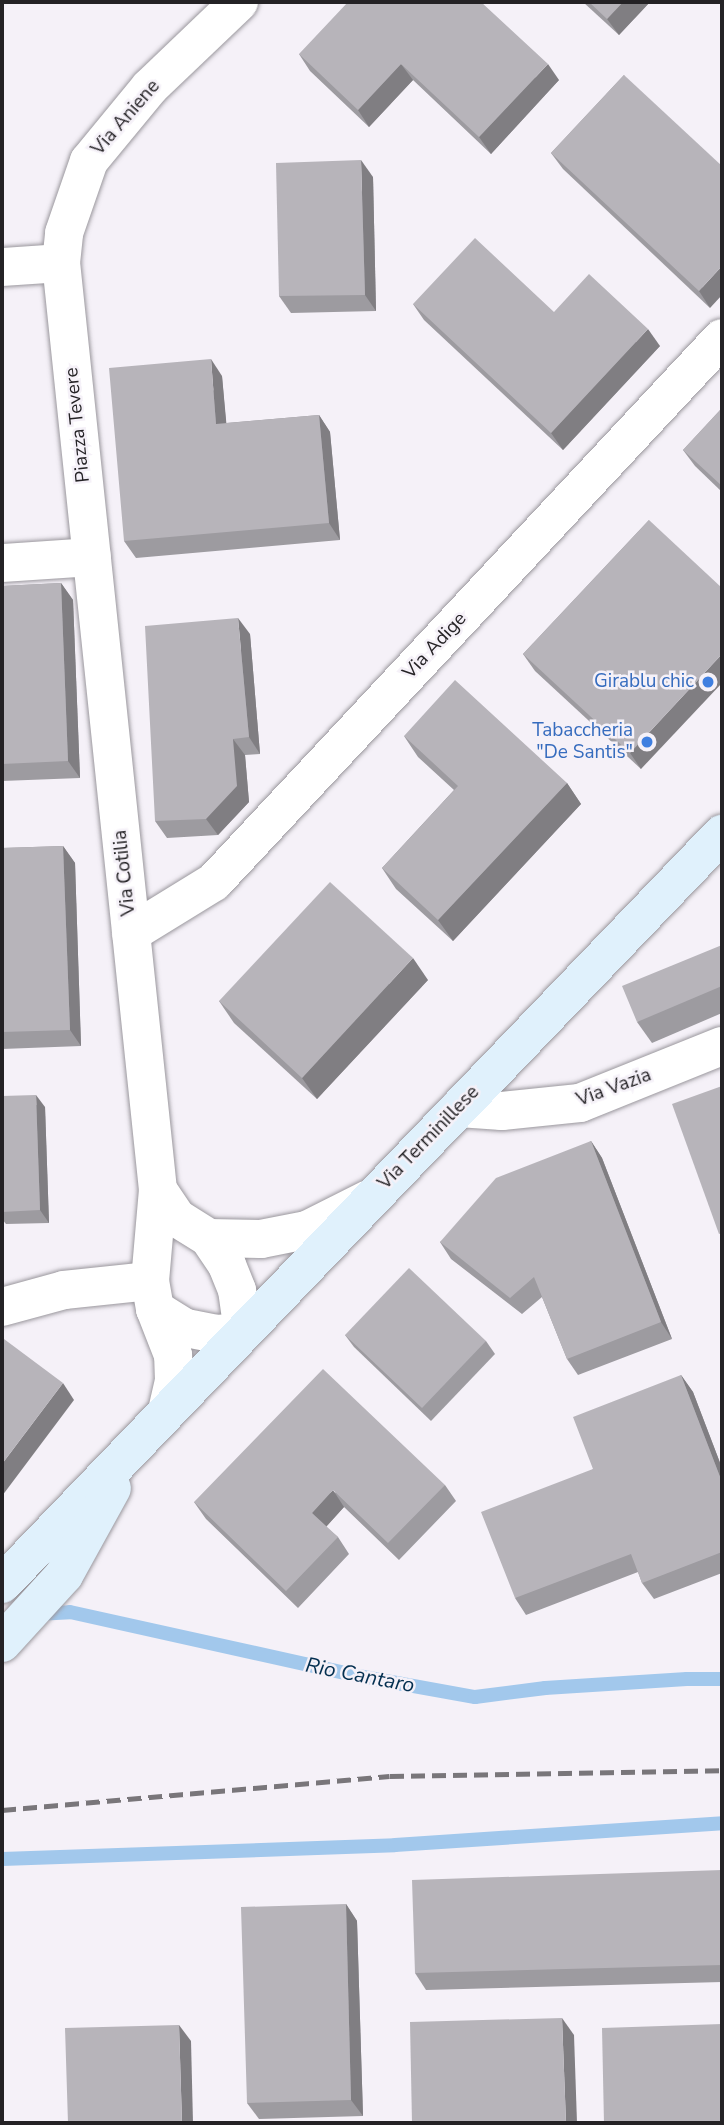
<!DOCTYPE html>
<style>
body{margin:0}
#map{position:relative;width:724px;height:2125px;overflow:hidden;background:#f5f1f8;font-family:"Nunito Sans",sans-serif}
div>[style]{position:absolute}
.stream>*{height:14px;margin:-7px;padding:0 7px;transform-origin:7px;border-radius:7px;background:#a2c8ec}
.roads{filter:drop-shadow(0 0 2px #9a979d) drop-shadow(0 0 2px #9a979d)}
.minor>*{height:38px;margin:-19px;padding:0 19px;transform-origin:19px;border-radius:19px;background:#fff}
.secondary>*{height:38px;margin:-19px;padding:0 19px;transform-origin:19px;border-radius:19px;background:#e0f1fc}
.rail>*{height:5px;margin-top:-2.5px;transform-origin:0;background:repeating-linear-gradient(90deg,#79767a 0 14px,transparent 0 21px)}
.wall>*{inset:0;background:#9d9ba0}
.shaded-wall>*{inset:0;background:#807e82}
.building>*{inset:0;background:#b7b4ba}
.dots>*{width:19px;height:19px;translate:-50% -50%;box-sizing:border-box;border:4px solid #f5f1f8;border-radius:50%}
span{translate:-50% -50%;white-space:nowrap;text-align:center;line-height:1.15;-webkit-text-stroke:5px #f5f1f8;paint-order:stroke}
.street-label{font-size:19px;color:#242225}
.shop-label{font-size:19px;color:#366cbe}
.right{translate:-100% -50%;text-align:right}
.water-label{font-size:21px;color:#032f50;font-style:italic}
.frame{position:absolute;inset:0;border:4px solid #242225;pointer-events:none}
</style>
<div id="map">
<div class="stream">
<i style="left:37px;top:1614px;width:33px;rotate:-3deg"></i>
<i style="left:70px;top:1612px;width:295px;rotate:12.5deg"></i>
<i style="left:358px;top:1676px;width:119px;rotate:10.2deg"></i>
<i style="left:475px;top:1697px;width:71px;rotate:-7.3deg"></i>
<i style="left:545px;top:1688px;width:142px;rotate:-3.6deg"></i>
<i style="left:687px;top:1679px;width:35px"></i>
<i style="left:2px;top:1859px;width:393px;rotate:-2deg"></i>
<i style="left:395px;top:1845px;width:328px;rotate:-3.8deg"></i>
</div>
<div class="roads">
<div class="minor">
<i style="left:2px;top:267px;width:59px;rotate:-3.9deg"></i>
<i style="left:2px;top:563px;width:90px;rotate:-3.8deg"></i>
<i style="left:131px;top:933px;width:97px;rotate:-31.6deg"></i>
<i style="left:214px;top:882px;width:744px;rotate:-46.96deg"></i>
<i style="left:459px;top:1108px;width:43px;rotate:4deg"></i>
<i style="left:502px;top:1111px;width:78px;rotate:-5.9deg"></i>
<i style="left:580px;top:1103px;width:153px;rotate:-21.9deg"></i>
<i style="left:209px;top:1238px;width:52px;rotate:1.1deg"></i>
<i style="left:261px;top:1239px;width:47px;rotate:-11.1deg"></i>
<i style="left:307px;top:1230px;width:69px;rotate:-26.6deg"></i>
<i style="left:2px;top:1307px;width:64px;rotate:-15.3deg"></i>
<i style="left:64px;top:1290px;width:86px;rotate:-6deg"></i>
<i style="left:155px;top:1309px;width:36px;rotate:32deg"></i>
<i style="left:186px;top:1328px;width:31px;rotate:11deg"></i>
<i style="left:216px;top:1334px;width:27px;rotate:-4deg"></i>
<i style="left:243px;top:1332px;width:42px;rotate:-98.1deg"></i>
<i style="left:237px;top:1290px;width:27px;rotate:-112deg"></i>
<i style="left:227px;top:1265px;width:32px;rotate:-124deg"></i>
<i style="left:209px;top:1238px;width:38px;rotate:-148deg"></i>
<i style="left:177px;top:1218px;width:34px;rotate:-124deg"></i>
<i style="left:167px;top:1411px;width:31px;rotate:-77deg"></i>
<i style="left:174px;top:1381px;width:26px;rotate:-92deg"></i>
<i style="left:173px;top:1355px;width:49px;rotate:-111.4deg"></i>
<i style="left:155px;top:1309px;width:28px;rotate:-100deg"></i>
<i style="left:150px;top:1281px;width:91px;rotate:-85deg"></i>
<i style="left:158px;top:1190px;width:932px;rotate:-95.97deg"></i>
<i style="left:61px;top:263px;width:30px;rotate:-84deg"></i>
<i style="left:64px;top:233px;width:76px;rotate:-70.9deg"></i>
<i style="left:89px;top:161px;width:96px;rotate:-50.5deg"></i>
<i style="left:150px;top:87px;width:123px;rotate:-43.7deg"></i>
</div>
<div class="secondary">
<i style="left:2px;top:1584px;width:1040px;rotate:-46.17deg"></i>
<i style="left:2px;top:1643px;width:92px;rotate:-47.6deg"></i>
<i style="left:64px;top:1575px;width:99px;rotate:-61.1deg"></i>
</div>
</div>
<div class="rail">
<i style="left:2px;top:1810px;width:389px;rotate:-5deg"></i>
<i style="left:390px;top:1776px;width:332px;rotate:-1deg"></i>
</div>
<div class="wall">
<i style="clip-path:polygon(583px 2px,650px 2px,619px 35px)"></i>
<i style="clip-path:polygon(299px 54px,559px 80px,491px 154px,413px 80px,369px 127px,310px 71px)"></i>
<i style="clip-path:polygon(624px 75px,710px 308px,563px 169px,551px 153px)"></i>
<i style="clip-path:polygon(373px 177px,376px 311px,291px 313px,279px 296px)"></i>
<i style="clip-path:polygon(413px 304px,660px 346px,563px 450px,424px 320px)"></i>
<i style="clip-path:polygon(222px 376px,226px 423px,319px 415px,330px 432px,340px 540px,136px 558px,124px 541px)"></i>
<i style="clip-path:polygon(722px 408px,722px 492px,695px 466px,683px 450px)"></i>
<i style="clip-path:polygon(649px 520px,641px 769px,535px 671px,523px 654px)"></i>
<i style="clip-path:polygon(61px 583px,73px 600px,80px 778px,2px 781px,2px 586px)"></i>
<i style="clip-path:polygon(250px 634px,260px 754px,245px 755px,249px 802px,218px 835px,167px 838px,155px 821px)"></i>
<i style="clip-path:polygon(404px 736px,567px 783px,581px 804px,453px 941px,396px 889px,382px 868px,454px 790px,418px 757px)"></i>
<i style="clip-path:polygon(63px 846px,75px 863px,81px 1046px,2px 1049px,2px 848px)"></i>
<i style="clip-path:polygon(722px 945px,722px 1013px,652px 1043px,637px 1022px)"></i>
<i style="clip-path:polygon(428px 980px,317px 1099px,234px 1023px,219px 1001px)"></i>
<i style="clip-path:polygon(2px 1096px,45px 1107px,49px 1223px,6px 1224px,2px 1219px)"></i>
<i style="clip-path:polygon(591px 1141px,602px 1158px,672px 1339px,578px 1375px,567px 1359px,542px 1297px,522px 1314px,451px 1259px,440px 1242px)"></i>
<i style="clip-path:polygon(345px 1335px,486px 1341px,495px 1354px,431px 1421px,354px 1347px)"></i>
<i style="clip-path:polygon(681px 1375px,693px 1392px,722px 1468px,722px 1573px,654px 1599px,642px 1583px,638px 1572px,526px 1615px,515px 1598px,593px 1469px)"></i>
<i style="clip-path:polygon(445px 1485px,456px 1501px,399px 1560px,344px 1507px,326px 1527px,338px 1537px,349px 1554px,298px 1608px,206px 1519px,194px 1502px)"></i>
<i style="clip-path:polygon(722px 1870px,722px 1982px,426px 1990px,415px 1973px)"></i>
<i style="clip-path:polygon(346px 1904px,357px 1921px,363px 2116px,259px 2119px,247px 2103px)"></i>
</div>
<div class="shaded-wall">
<i style="clip-path:polygon(623px 2px,650px 2px,619px 35px,607px 19px)"></i>
<i style="clip-path:polygon(401px 64px,413px 80px,369px 127px,358px 110px)"></i>
<i style="clip-path:polygon(548px 64px,559px 80px,491px 154px,479px 137px)"></i>
<i style="clip-path:polygon(361px 160px,373px 177px,376px 311px,365px 295px)"></i>
<i style="clip-path:polygon(722px 266px,722px 295px,710px 308px,699px 291px)"></i>
<i style="clip-path:polygon(648px 329px,660px 346px,563px 450px,551px 433px)"></i>
<i style="clip-path:polygon(211px 359px,222px 376px,228px 441px,216px 424px)"></i>
<i style="clip-path:polygon(319px 415px,330px 432px,340px 540px,329px 523px)"></i>
<i style="clip-path:polygon(61px 583px,73px 600px,80px 778px,68px 761px)"></i>
<i style="clip-path:polygon(238px 618px,250px 634px,260px 754px,249px 737px)"></i>
<i style="clip-path:polygon(722px 654px,722px 683px,641px 769px,630px 753px)"></i>
<i style="clip-path:polygon(233px 739px,245px 755px,249px 802px,218px 835px,206px 819px)"></i>
<i style="clip-path:polygon(567px 783px,581px 804px,453px 941px,438px 920px)"></i>
<i style="clip-path:polygon(63px 846px,75px 863px,81px 1046px,70px 1030px)"></i>
<i style="clip-path:polygon(413px 958px,428px 980px,317px 1099px,302px 1078px)"></i>
<i style="clip-path:polygon(36px 1095px,45px 1107px,49px 1223px,40px 1210px)"></i>
<i style="clip-path:polygon(591px 1141px,602px 1158px,672px 1339px,661px 1322px)"></i>
<i style="clip-path:polygon(681px 1375px,693px 1392px,722px 1468px,722px 1482px)"></i>
<i style="clip-path:polygon(63px 1383px,74px 1400px,2px 1496px,2px 1464px)"></i>
<i style="clip-path:polygon(333px 1490px,344px 1507px,324px 1529px,312px 1513px)"></i>
<i style="clip-path:polygon(346px 1904px,357px 1921px,363px 2116px,351px 2100px)"></i>
<i style="clip-path:polygon(562px 2018px,574px 2035px,577px 2123px,566px 2123px)"></i>
<i style="clip-path:polygon(179px 2025px,191px 2041px,193px 2123px,182px 2123px)"></i>
</div>
<div class="building">
<i style="clip-path:polygon(348px 2px,481px 2px,548px 64px,479px 137px,401px 64px,358px 110px,299px 54px)"></i>
<i style="clip-path:polygon(589px 2px,623px 2px,607px 19px)"></i>
<i style="clip-path:polygon(624px 75px,722px 166px,722px 266px,699px 291px,551px 153px)"></i>
<i style="clip-path:polygon(361px 160px,365px 295px,279px 296px,276px 163px)"></i>
<i style="clip-path:polygon(475px 238px,554px 312px,589px 274px,648px 329px,551px 433px,413px 304px)"></i>
<i style="clip-path:polygon(211px 359px,216px 424px,319px 415px,329px 523px,124px 541px,109px 368px)"></i>
<i style="clip-path:polygon(722px 408px,722px 486px,683px 450px)"></i>
<i style="clip-path:polygon(649px 520px,722px 588px,722px 654px,630px 753px,523px 654px)"></i>
<i style="clip-path:polygon(61px 583px,68px 761px,2px 764px,2px 586px)"></i>
<i style="clip-path:polygon(238px 618px,249px 737px,233px 739px,237px 786px,206px 819px,155px 821px,145px 626px)"></i>
<i style="clip-path:polygon(455px 680px,567px 783px,438px 920px,382px 868px,458px 786px,404px 736px)"></i>
<i style="clip-path:polygon(63px 846px,70px 1030px,2px 1032px,2px 848px)"></i>
<i style="clip-path:polygon(330px 882px,413px 958px,302px 1078px,219px 1001px)"></i>
<i style="clip-path:polygon(722px 945px,722px 986px,637px 1022px,622px 986px)"></i>
<i style="clip-path:polygon(722px 1086px,722px 1233px,719px 1234px,672px 1104px)"></i>
<i style="clip-path:polygon(36px 1095px,40px 1210px,2px 1212px,2px 1096px)"></i>
<i style="clip-path:polygon(591px 1141px,661px 1322px,567px 1359px,534px 1277px,510px 1298px,440px 1242px,496px 1178px)"></i>
<i style="clip-path:polygon(409px 1268px,486px 1341px,422px 1408px,345px 1335px)"></i>
<i style="clip-path:polygon(4px 1339px,63px 1383px,2px 1464px,2px 1342px)"></i>
<i style="clip-path:polygon(323px 1369px,445px 1485px,388px 1543px,333px 1490px,312px 1513px,338px 1537px,286px 1591px,194px 1502px)"></i>
<i style="clip-path:polygon(681px 1375px,722px 1482px,722px 1552px,642px 1583px,631px 1554px,515px 1598px,481px 1512px,593px 1469px,573px 1417px)"></i>
<i style="clip-path:polygon(722px 1870px,722px 1965px,415px 1973px,412px 1880px)"></i>
<i style="clip-path:polygon(346px 1904px,351px 2100px,247px 2103px,241px 1907px)"></i>
<i style="clip-path:polygon(562px 2018px,566px 2123px,412px 2123px,410px 2022px)"></i>
<i style="clip-path:polygon(722px 2024px,722px 2123px,604px 2123px,602px 2028px)"></i>
<i style="clip-path:polygon(179px 2025px,182px 2123px,68px 2123px,65px 2028px)"></i>
</div>
<div class="dots">
<i style="left:708px;top:682px;background:#3f7fe0"></i>
<i style="left:647px;top:742px;background:#3f7fe0"></i>
</div>
<div class="street-label">
<span style="left:126px;top:118px;rotate:-49deg">Via Aniene</span>
<span style="left:78px;top:425px;rotate:-96deg">Piazza Tevere</span>
<span style="left:435px;top:646px;rotate:-47deg">Via Adige</span>
<span style="left:125px;top:873px;rotate:-96deg">Via Cotilia</span>
<span style="left:614px;top:1088px;rotate:-20deg">Via Vazia</span>
<span style="left:429px;top:1138px;rotate:-46deg">Via Terminillese</span>
</div>
<div class="shop-label">
<span class="right" style="left:694px;top:682px">Girablu chic</span>
<span class="right" style="left:633px;top:742px">Tabaccheria<br>"De Santis"</span>
</div>
<div class="water-label">
<span style="left:360px;top:1675px;rotate:11deg">Rio Cantaro</span>
</div>
<div class="frame"></div>
</div>
